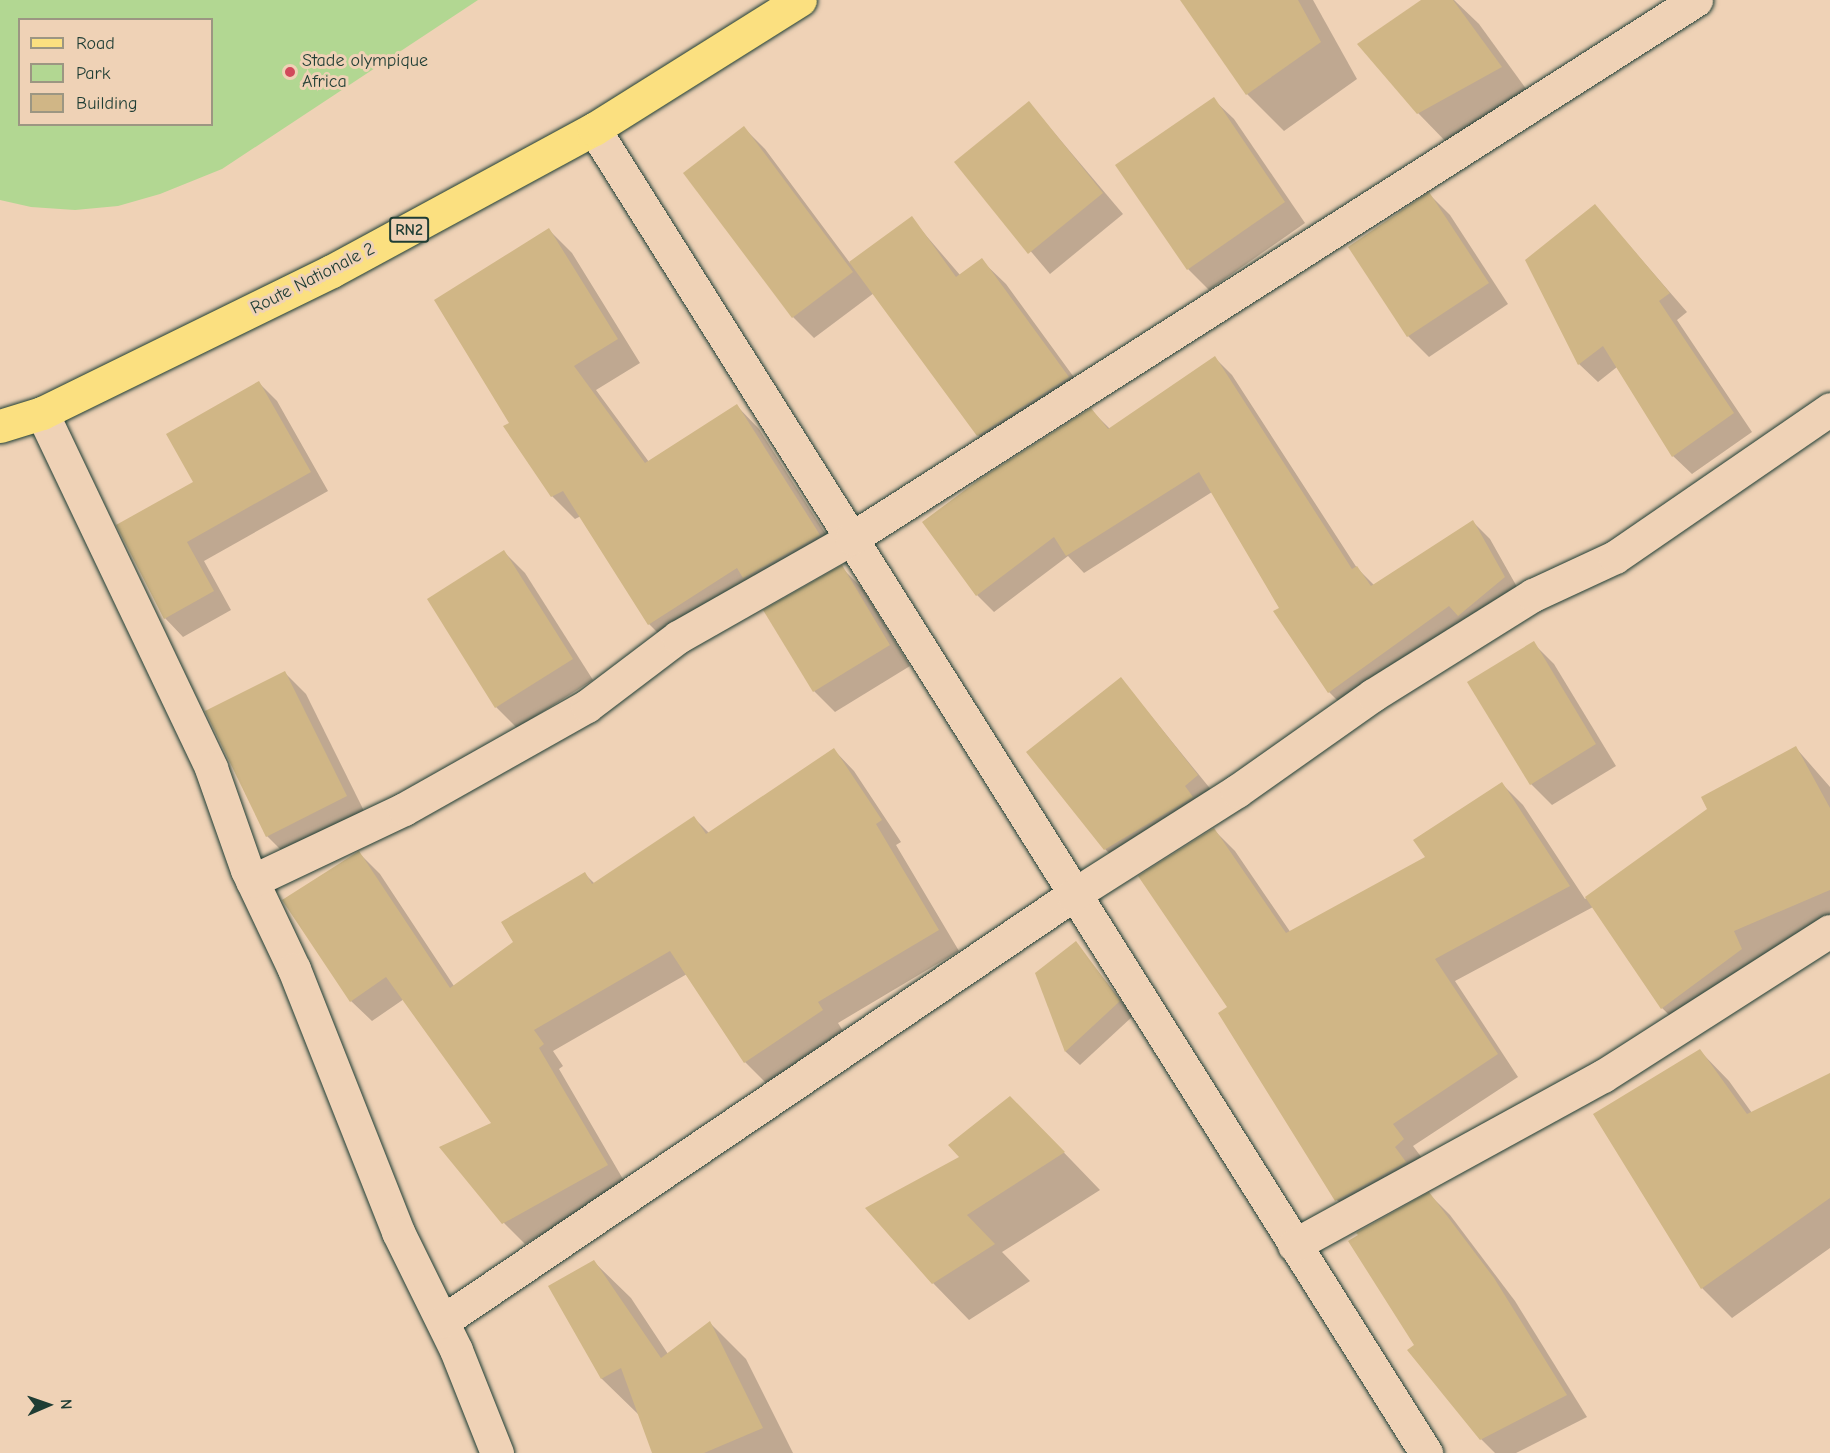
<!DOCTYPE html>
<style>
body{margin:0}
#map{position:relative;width:1830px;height:1453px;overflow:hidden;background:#efd2b6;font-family:"Comic Neue",sans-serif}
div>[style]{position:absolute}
.green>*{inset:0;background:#b2d792}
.shadow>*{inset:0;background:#0003}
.building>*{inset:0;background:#d0b686}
.roads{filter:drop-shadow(0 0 2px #1f3d34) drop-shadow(0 0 2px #1f3d34)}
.minor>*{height:33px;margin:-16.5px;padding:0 16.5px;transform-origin:16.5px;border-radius:16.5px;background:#efd2b6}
.primary>*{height:33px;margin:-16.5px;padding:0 16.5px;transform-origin:16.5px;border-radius:16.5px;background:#fbe080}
.dots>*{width:16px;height:16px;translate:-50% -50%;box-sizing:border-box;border:3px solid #efd2b6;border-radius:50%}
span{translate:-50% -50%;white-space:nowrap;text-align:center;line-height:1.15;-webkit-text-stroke:6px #efd2b6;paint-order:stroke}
.shield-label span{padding:2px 4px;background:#efd2b6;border:2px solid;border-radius:4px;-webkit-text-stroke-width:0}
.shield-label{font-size:16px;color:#1f3d34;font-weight:700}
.poi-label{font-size:18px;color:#1f3d34}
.left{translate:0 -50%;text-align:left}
.street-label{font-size:18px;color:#1f3d34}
.legend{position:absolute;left:18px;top:18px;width:195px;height:108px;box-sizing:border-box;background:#efd2b6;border:2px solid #9c9682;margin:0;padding:8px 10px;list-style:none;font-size:18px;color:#1f3d34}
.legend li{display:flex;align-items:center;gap:12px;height:30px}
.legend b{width:30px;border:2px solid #9c9682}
.north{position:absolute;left:18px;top:1375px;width:60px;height:60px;-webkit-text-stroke:4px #efd2b6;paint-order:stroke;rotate:88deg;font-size:16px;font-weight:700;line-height:24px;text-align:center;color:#1f3d34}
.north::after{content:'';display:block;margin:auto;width:21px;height:27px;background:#1f3d34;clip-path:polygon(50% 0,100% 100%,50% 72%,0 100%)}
</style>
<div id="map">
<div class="green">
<i style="clip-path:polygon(evenodd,0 0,478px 0,222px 169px,160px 194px,118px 206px,75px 210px,31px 207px,0 200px,0 0,20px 20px,212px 20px,212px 124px,20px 124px,20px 20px)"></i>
</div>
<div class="shadow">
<i style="clip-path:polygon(1188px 0,1313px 0,1357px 79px,1284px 131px,1247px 94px,1184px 3px)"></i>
<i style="clip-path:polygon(1424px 0,1454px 0,1479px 24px,1537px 104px,1454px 150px,1418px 113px)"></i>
<i style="clip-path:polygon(1213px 99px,1234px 119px,1305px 223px,1209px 290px,1188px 269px)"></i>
<i style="clip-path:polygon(1029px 103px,1123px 214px,1050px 274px,956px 163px)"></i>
<i style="clip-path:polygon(744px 128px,765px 149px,850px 263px,911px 218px,960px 275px,981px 260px,1006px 284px,1092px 402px,1003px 460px,978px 435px,874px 293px,814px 338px,793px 317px,685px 173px)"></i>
<i style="clip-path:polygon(1429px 194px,1450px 215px,1508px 304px,1429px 357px,1408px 336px)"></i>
<i style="clip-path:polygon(1595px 206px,1687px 312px,1677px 320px,1752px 432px,1692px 474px,1673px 456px,1617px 367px,1598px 382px,1579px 364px)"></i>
<i style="clip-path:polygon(549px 230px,572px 253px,640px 363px,596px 390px,649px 462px,737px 406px,759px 429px,841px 558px,672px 647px,649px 624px,581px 516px,575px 519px,552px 496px,512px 423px)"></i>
<i style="clip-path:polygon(1215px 358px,1232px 375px,1357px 568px,1375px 586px,1473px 522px,1490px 539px,1521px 594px,1346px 709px,1329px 692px,1212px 492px,1084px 573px,1068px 556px,994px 612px,977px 595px,1091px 410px,1110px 429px)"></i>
<i style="clip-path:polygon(259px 383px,277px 401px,328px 491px,204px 561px,231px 610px,183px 637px,165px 618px,195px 482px)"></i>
<i style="clip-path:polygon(504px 552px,525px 573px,593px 680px,517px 728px,496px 707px,429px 600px)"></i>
<i style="clip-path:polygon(841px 567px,862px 588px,910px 666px,835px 712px,814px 691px,765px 611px)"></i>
<i style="clip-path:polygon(1533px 643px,1554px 664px,1616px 766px,1552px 805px,1531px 784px)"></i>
<i style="clip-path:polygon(285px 673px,306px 694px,367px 817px,288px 857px,267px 836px)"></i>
<i style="clip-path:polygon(1121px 679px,1217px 797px,1126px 870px,1105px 849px)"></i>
<i style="clip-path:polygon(1796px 748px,1830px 787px,1830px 931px,1691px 1036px,1662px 1008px,1593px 907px,1455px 981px,1518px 1077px,1413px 1146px,1425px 1162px,1358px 1222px,1337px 1200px,1229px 1008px,1214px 830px,1235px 851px,1291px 933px,1427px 858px,1502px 784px,1523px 805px,1585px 899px)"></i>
<i style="clip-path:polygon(834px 750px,854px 771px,901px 842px,896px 845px,959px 951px,838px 1023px,843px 1031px,766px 1083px,745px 1062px,687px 974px,553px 1051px,563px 1066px,559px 1069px,627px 1186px,525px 1244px,504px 1223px,493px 1123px,404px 999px,372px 1021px,351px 1001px,359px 853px,380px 874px,454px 986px,515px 943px,585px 874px,595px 884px,694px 818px,710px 834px)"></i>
<i style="clip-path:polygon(1076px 943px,1133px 1016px,1080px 1065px,1066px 1052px,1037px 974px)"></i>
<i style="clip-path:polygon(1700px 1051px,1729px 1081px,1752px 1113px,1830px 1078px,1830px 1248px,1732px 1318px,1702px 1288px,1595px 1114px)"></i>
<i style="clip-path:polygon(1046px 1134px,1100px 1190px,1002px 1252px,1030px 1281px,969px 1320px,933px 1283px,961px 1158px)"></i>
<i style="clip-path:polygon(1429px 1194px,1450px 1215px,1515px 1301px,1587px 1417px,1516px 1453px,1495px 1453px,1481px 1439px)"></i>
<i style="clip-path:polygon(594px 1262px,631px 1298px,668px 1354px,710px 1323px,746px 1359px,793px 1453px,653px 1453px,639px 1415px,602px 1379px,550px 1287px)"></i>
</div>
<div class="building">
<i style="clip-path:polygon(1180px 0,1298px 0,1321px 42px,1246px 95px)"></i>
<i style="clip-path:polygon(1421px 0,1453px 0,1502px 67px,1417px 114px,1357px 44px)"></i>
<i style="clip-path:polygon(1214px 97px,1285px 202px,1187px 270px,1115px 165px)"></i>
<i style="clip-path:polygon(1029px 101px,1103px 193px,1028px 254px,954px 162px)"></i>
<i style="clip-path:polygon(744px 126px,853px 272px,792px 318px,683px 173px)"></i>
<i style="clip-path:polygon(1429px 192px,1489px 283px,1407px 337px,1348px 247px)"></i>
<i style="clip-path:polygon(1595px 204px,1670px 293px,1659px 301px,1734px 413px,1672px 457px,1603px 346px,1578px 365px,1525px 260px)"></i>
<i style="clip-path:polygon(912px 216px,956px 277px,982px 258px,1069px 377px,977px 436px,849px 262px)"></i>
<i style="clip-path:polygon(549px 228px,618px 339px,574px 366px,645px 463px,737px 404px,820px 535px,743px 578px,737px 568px,648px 625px,563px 491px,551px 497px,503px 426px,509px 423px,434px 300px)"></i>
<i style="clip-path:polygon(1215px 356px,1352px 569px,1357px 566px,1371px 586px,1473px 520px,1505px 577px,1458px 616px,1449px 606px,1328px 693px,1273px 611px,1279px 608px,1199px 472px,1066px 556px,1054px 537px,976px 596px,922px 522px,980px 479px,1091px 408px,1108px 429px)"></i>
<i style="clip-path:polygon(259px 381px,311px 472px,187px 542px,214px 591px,164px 619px,116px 525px,193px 482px,166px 434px)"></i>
<i style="clip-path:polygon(504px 550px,573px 659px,495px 708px,427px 599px)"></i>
<i style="clip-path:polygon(842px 565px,890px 645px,813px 692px,763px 610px)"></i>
<i style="clip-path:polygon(1534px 641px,1596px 744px,1530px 785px,1467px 682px)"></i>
<i style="clip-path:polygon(285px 671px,347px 796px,266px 837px,205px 711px)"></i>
<i style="clip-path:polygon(1121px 677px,1198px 775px,1185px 786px,1193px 797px,1104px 850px,1026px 752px)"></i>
<i style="clip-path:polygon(1796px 746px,1830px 808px,1830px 890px,1734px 931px,1742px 949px,1661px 1009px,1585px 897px,1707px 809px,1701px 797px)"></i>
<i style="clip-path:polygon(834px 748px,882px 820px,876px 824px,939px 930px,818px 1002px,823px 1010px,744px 1063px,670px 951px,534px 1030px,544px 1044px,539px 1048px,608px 1165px,502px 1224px,439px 1147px,491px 1123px,386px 977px,350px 1002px,282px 900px,359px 851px,450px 988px,513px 942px,501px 922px,585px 872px,592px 884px,694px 816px,706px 834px)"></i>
<i style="clip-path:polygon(1502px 782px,1570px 886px,1435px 959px,1498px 1054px,1393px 1124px,1404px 1139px,1395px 1147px,1406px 1162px,1335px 1201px,1218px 1013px,1227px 1007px,1138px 876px,1214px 828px,1286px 933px,1425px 857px,1413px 840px)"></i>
<i style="clip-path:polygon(1076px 941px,1120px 1001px,1065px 1052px,1035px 973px)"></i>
<i style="clip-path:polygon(1700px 1049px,1747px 1114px,1830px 1073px,1830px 1198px,1701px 1289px,1593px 1114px)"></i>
<i style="clip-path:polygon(1010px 1096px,1065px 1152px,967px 1215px,995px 1244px,932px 1284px,865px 1208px,959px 1157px,948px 1145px)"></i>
<i style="clip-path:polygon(1429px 1192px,1494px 1278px,1567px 1395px,1480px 1440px,1407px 1350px,1414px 1345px,1348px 1241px,1358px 1235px,1356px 1233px)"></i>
<i style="clip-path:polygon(594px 1260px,661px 1358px,710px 1321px,763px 1428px,704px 1453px,652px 1453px,621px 1368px,601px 1379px,548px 1286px)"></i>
</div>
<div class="roads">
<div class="minor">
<i style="left:594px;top:129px;width:1564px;rotate:57.85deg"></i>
<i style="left:42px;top:413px;width:393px;rotate:64.5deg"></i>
<i style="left:211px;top:768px;width:108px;rotate:70.6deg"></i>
<i style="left:247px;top:870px;width:110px;rotate:64.6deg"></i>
<i style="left:294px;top:969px;width:283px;rotate:68.4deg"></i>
<i style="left:398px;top:1232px;width:131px;rotate:63.8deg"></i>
<i style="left:456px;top:1350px;width:111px;rotate:68.3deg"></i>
<i style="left:252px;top:881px;width:168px;rotate:-25.3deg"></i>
<i style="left:404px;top:809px;width:210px;rotate:-29.4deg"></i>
<i style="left:587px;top:706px;width:114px;rotate:-37.2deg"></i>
<i style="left:678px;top:637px;width:200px;rotate:-29.6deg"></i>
<i style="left:852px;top:538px;width:1001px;rotate:-32.52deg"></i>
<i style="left:1294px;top:1245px;width:352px;rotate:-28.7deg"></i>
<i style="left:1603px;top:1076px;width:269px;rotate:-32.6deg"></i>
<i style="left:443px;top:1321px;width:761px;rotate:-34.07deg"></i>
<i style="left:1073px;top:895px;width:194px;rotate:-32.4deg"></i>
<i style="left:1237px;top:791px;width:166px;rotate:-35.2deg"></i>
<i style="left:1373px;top:695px;width:189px;rotate:-32deg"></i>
<i style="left:1533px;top:595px;width:90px;rotate:-24.9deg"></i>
<i style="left:1615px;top:557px;width:261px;rotate:-34.5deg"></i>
</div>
<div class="primary">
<i style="left:0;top:426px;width:44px;rotate:-17.2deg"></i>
<i style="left:42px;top:413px;width:323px;rotate:-26.1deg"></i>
<i style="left:332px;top:271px;width:298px;rotate:-28.5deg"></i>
<i style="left:594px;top:129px;width:243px;rotate:-32.1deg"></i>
</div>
</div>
<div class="dots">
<i style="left:290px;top:72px;background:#d1495b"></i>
</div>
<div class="shield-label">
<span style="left:409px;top:230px">RN2</span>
</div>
<div class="poi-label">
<span class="left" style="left:302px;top:72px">Stade olympique<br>Africa</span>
</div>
<div class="street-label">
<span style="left:313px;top:279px;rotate:-27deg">Route Nationale 2</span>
</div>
<ul class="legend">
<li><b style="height:8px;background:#fbe080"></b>Road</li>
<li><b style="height:16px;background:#b2d792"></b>Park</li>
<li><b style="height:16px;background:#d0b686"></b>Building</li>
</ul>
<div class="north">N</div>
</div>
